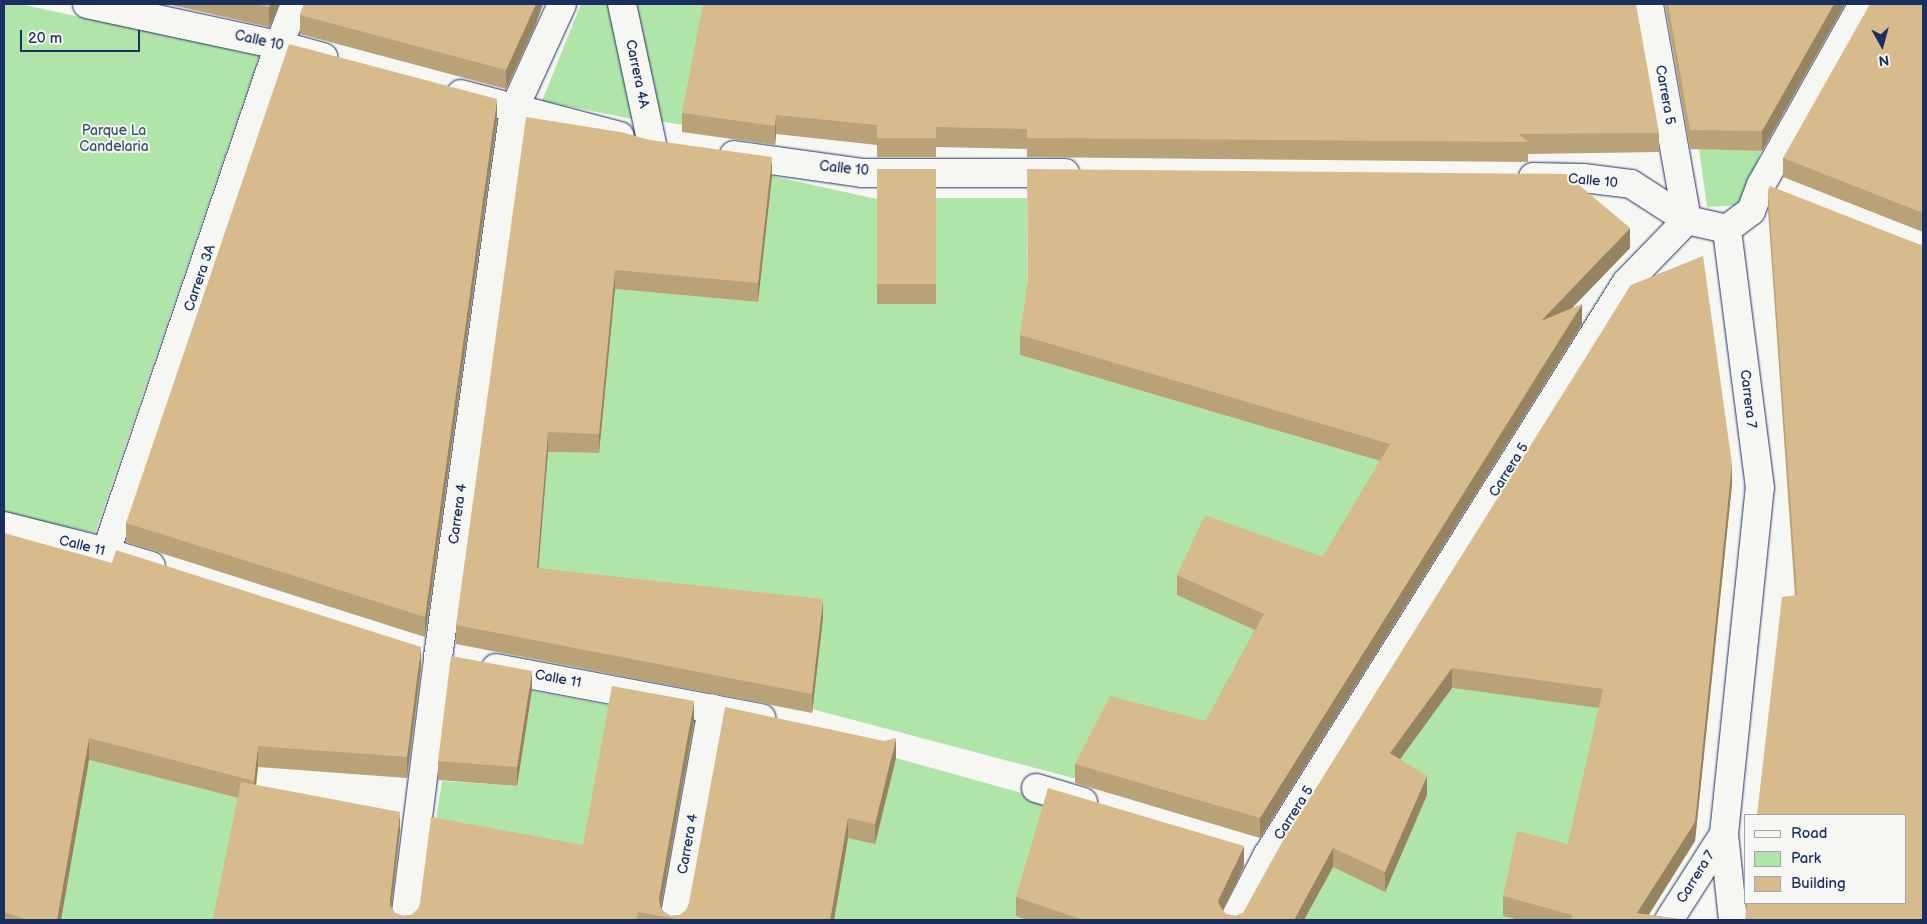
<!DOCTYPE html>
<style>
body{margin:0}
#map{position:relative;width:1927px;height:924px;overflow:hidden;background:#f6f6f2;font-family:"Balsamiq Sans",sans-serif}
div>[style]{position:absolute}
.green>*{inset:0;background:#afe5a8}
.roads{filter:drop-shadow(0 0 1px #1b2f5e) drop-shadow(0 0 1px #1b2f5e)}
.street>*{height:28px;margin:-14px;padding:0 14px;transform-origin:14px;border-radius:14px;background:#f6f6f2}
.wall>*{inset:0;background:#b9a178}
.shaded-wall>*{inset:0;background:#968362}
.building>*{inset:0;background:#d7bb8c}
span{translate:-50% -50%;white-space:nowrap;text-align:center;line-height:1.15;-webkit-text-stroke:4px #f6f6f2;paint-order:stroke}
.street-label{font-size:14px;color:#1b2f5e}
.park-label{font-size:14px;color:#39536d}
.frame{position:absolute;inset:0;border:5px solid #1b2f5e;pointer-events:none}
.legend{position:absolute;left:1744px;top:814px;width:162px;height:90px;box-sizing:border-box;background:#f6f6f2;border:1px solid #9ea6b7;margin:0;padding:6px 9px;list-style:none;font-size:15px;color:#1b2f5e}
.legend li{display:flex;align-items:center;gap:10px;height:25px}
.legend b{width:25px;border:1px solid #9ea6b7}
.north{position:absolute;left:1857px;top:20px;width:50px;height:50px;-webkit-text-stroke:4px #f6f6f2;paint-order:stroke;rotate:173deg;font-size:14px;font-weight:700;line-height:20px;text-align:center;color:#1b2f5e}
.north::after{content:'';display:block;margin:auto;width:18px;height:22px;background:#1b2f5e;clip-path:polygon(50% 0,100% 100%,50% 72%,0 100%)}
.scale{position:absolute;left:20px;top:30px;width:120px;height:22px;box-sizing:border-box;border:2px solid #1b2f5e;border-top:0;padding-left:6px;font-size:15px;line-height:18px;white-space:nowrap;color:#1b2f5e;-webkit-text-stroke:4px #f6f6f2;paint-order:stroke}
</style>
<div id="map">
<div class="green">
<i style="clip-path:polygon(4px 4px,20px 4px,259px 56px,95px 533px,4px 514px)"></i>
<i style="clip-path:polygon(581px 4px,609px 4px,632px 119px,542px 101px)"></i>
<i style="clip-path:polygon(637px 4px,707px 4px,684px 125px,658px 121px)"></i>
<i style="clip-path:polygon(1699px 149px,1761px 151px,1743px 205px,1707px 207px)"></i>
<i style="clip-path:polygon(772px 176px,877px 199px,878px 304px,936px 198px,1027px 198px,1028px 299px,1020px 355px,1390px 464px,1323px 577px,1264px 634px,1206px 741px,1077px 779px,812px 709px,822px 618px,537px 587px,548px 452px,599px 453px,615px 289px,758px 302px)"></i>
<i style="clip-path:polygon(1452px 688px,1603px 708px,1568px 863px,1503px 916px,1519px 920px,1304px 920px,1333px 867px,1390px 773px)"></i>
<i style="clip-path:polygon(532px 691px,612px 706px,583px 865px,433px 837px,442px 781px,517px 786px)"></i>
<i style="clip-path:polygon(896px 758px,1050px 801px,1016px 916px,1027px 920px,834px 920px,839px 886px,767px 829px)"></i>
<i style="clip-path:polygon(89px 760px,241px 799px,217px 920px,61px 920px)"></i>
</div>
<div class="roads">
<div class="street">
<i style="left:87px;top:4px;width:196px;rotate:12.1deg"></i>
<i style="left:279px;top:45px;width:46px;rotate:15.3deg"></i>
<i style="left:622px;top:4px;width:143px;rotate:77.9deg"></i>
<i style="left:461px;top:94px;width:164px;rotate:14.8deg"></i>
<i style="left:734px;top:155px;width:129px;rotate:8deg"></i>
<i style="left:862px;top:173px;width:203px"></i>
<i style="left:1533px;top:177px;width:50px;rotate:1.1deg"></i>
<i style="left:1583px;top:178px;width:48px;rotate:7.1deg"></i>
<i style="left:1631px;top:184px;width:67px;rotate:32.7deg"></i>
<i style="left:1687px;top:220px;width:41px;rotate:12.7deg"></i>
<i style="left:4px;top:526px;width:105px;rotate:14.3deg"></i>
<i style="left:106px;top:552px;width:47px;rotate:17.3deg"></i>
<i style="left:106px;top:552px;width:536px;rotate:-71.16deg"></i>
<i style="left:279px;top:45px;width:44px;rotate:-68.7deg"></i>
<i style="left:496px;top:668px;width:270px;rotate:10.7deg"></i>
<i style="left:1036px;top:788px;width:49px;rotate:16.6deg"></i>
<i style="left:405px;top:920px;width:265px;rotate:-82.8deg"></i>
<i style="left:438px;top:657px;width:553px;rotate:-82.1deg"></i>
<i style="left:514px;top:109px;width:115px;rotate:-65.4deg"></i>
<i style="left:674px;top:920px;width:215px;rotate:-79.8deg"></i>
<i style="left:1234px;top:920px;width:72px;rotate:-62.7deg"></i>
<i style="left:1267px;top:856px;width:676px;rotate:-57.93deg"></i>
<i style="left:1626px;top:283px;width:88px;rotate:-45.9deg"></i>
<i style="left:1687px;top:220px;width:219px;rotate:-100deg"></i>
<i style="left:1669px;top:920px;width:102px;rotate:-57.4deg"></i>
<i style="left:1733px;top:920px;width:86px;rotate:-96deg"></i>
<i style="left:1724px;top:834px;width:348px;rotate:-84.1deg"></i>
<i style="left:1760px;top:488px;width:261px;rotate:-97.3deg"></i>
<i style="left:1727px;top:229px;width:30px;rotate:-37deg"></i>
<i style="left:1751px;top:211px;width:28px;rotate:-69deg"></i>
<i style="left:1761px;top:185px;width:208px;rotate:-60.6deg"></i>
</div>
</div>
<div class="wall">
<i style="clip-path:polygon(167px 4px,280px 4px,269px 27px)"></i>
<i style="clip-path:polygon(304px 4px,543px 4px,535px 26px,506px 89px,300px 34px,300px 15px)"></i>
<i style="clip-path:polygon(1665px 4px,1845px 4px,1762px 151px,1690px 149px)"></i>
<i style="clip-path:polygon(1923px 4px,1923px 232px,1783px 177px,1783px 158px)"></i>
<i style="clip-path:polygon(682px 113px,1659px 133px,1659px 152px,1528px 154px,1528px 162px,1027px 157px,1027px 149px,936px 147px,936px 157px,877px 157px,877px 145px,776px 134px,775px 145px,682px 132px)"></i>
<i style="clip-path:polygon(497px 119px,425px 637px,126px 542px,126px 523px)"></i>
<i style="clip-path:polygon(620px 132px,772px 176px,758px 302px,615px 289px,599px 453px,548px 452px,538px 568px,823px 618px,812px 713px,456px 644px,456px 625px)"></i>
<i style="clip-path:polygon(877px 169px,936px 169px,936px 304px,877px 304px)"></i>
<i style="clip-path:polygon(1768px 190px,1918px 244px,1923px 920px,1795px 595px,1768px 209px)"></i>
<i style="clip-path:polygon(1630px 248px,1572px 308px,1582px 324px,1260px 838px,1075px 783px,1075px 764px,1206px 721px,1255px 630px,1177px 595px,1177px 575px,1323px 557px,1380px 461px,1020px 355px,1020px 335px)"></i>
<i style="clip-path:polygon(1631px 285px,1732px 484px,1695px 841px,1649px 915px,1686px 920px,1519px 920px,1503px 916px,1503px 896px,1568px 844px,1599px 708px,1452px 688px,1400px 759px,1427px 795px,1385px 892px,1333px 867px,1304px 920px,1027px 920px,1016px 916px,1016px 897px,1244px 866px,1223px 911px,1226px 914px,1235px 916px,1243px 913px)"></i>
<i style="clip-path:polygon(4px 533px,421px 668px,407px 778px,258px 767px,256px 785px,400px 831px,391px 907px,395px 913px,403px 916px,411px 915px,583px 845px,694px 721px,660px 907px,664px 912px,671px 916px,680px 915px,896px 758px,875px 844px,848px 838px,834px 920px,213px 920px,238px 798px,89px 760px,61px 920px,4px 920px)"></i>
<i style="clip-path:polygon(532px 690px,517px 786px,438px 780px,438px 761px)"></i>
</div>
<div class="shaded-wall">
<i style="clip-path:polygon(271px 4px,280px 4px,269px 27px,269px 7px)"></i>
<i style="clip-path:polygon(536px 4px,543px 4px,535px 26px,506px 89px,506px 70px)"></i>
<i style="clip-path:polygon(1834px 4px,1845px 4px,1762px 151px,1762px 131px)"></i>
<i style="clip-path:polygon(497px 99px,497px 119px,425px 637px,425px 617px)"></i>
<i style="clip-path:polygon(776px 115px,776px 134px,775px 145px,775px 126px)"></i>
<i style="clip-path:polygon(772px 157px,772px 176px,758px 302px,758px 283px)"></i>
<i style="clip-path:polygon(1630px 228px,1630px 248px,1541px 340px,1541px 321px)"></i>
<i style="clip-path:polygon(615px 270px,615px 289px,599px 453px,599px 434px)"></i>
<i style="clip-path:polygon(1582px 304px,1582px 324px,1260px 838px,1260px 818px)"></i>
<i style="clip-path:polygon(548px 432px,548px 452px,537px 587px,537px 568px)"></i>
<i style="clip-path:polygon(1732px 464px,1732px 484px,1695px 841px,1645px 920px,1637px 913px)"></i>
<i style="clip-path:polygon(823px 599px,823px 618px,812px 713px,812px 694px)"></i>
<i style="clip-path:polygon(421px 647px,421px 668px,407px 778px,407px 757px)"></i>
<i style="clip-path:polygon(1452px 668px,1452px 688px,1390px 773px,1390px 753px)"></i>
<i style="clip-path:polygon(532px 671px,532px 690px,517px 786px,517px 767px)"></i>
<i style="clip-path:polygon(694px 701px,694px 721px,659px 917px,659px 898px)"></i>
<i style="clip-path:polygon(89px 738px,89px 760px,61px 920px,57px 920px)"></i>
<i style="clip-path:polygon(896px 738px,896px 758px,875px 844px,875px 824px)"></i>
<i style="clip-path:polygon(258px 746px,258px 767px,254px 802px,254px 781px)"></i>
<i style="clip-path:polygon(1427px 776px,1427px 795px,1385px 892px,1385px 872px)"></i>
<i style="clip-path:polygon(400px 812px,400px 831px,390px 919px,390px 899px)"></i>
<i style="clip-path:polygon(848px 818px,848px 838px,834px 920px,830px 920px)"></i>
<i style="clip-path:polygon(1244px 846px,1244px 866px,1218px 920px,1218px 901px)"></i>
<i style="clip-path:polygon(1333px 848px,1333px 867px,1304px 920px,1294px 920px)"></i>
</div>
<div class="building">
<i style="clip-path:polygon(254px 4px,271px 4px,269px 7px)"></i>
<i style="clip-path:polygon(304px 4px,536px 4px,506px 70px,300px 15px)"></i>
<i style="clip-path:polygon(703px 4px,1636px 4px,1659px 133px,1519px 134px,1528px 142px,1027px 138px,1027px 129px,936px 127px,936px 138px,877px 138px,877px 125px,776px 115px,775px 126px,682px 113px)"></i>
<i style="clip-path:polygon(1668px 4px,1834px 4px,1762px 131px,1690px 130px)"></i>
<i style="clip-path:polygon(1870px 4px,1923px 4px,1923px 213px,1783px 158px)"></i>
<i style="clip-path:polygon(289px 44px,497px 99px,425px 617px,126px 523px)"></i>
<i style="clip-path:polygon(526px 117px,620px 132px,650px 140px,772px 157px,758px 283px,615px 270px,599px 434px,548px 432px,537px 568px,823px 599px,812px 694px,456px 625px)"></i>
<i style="clip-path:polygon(877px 169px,936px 169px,936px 284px,877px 284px)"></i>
<i style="clip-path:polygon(1027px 169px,1566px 174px,1630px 228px,1541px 321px,1582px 304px,1260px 818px,1075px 764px,1110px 696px,1206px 721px,1264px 614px,1177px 575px,1205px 515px,1323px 557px,1390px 444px,1020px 335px,1028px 279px)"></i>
<i style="clip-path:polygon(1770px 186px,1918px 244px,1923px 245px,1923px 920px,1745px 920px,1747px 903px,1906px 903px,1906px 815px,1757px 815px,1782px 597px,1797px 595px,1768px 190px)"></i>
<i style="clip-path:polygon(1703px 256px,1732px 464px,1695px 822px,1637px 913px,1686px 920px,1571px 920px,1572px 915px,1503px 896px,1517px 831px,1568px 844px,1603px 689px,1452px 668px,1390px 753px,1427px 776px,1385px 872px,1333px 848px,1294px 920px,1083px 920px,1016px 897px,1048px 788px,1244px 846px,1218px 901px,1221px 908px,1226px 914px,1235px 916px,1243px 913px,1281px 844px,1631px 285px)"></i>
<i style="clip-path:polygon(4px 533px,112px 563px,116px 550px,421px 647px,407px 757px,258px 746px,254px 781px,89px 738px,57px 920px,27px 920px,4px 912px)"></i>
<i style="clip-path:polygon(451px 656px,532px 671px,517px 767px,438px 761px)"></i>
<i style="clip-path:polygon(612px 686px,694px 701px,659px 898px,660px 906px,664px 912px,671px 916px,680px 915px,686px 910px,689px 903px,725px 707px,884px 741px,896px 738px,875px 824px,848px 818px,830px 920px,682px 920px,638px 912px,636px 920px,213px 920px,241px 782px,400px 812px,390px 899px,390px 906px,395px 913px,403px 916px,411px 915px,418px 909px,420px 903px,431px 817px,583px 845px)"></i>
</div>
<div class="street-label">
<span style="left:259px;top:41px;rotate:13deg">Calle 10</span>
<span style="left:637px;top:74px;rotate:78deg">Carrera 4A</span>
<span style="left:1665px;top:95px;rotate:80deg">Carrera 5</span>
<span style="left:844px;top:169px;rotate:6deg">Calle 10</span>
<span style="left:1593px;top:181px;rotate:5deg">Calle 10</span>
<span style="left:200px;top:278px;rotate:-71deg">Carrera 3A</span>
<span style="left:1748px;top:399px;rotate:83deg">Carrera 7</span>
<span style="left:1509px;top:470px;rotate:-58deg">Carrera 5</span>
<span style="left:458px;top:514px;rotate:-82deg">Carrera 4</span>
<span style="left:82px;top:546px;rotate:14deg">Calle 11</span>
<span style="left:558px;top:679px;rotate:11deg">Calle 11</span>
<span style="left:1294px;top:813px;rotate:-58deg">Carrera 5</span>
<span style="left:688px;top:844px;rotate:-80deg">Carrera 4</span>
<span style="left:1696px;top:877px;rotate:-58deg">Carrera 7</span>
</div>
<div class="park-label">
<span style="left:114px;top:139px">Parque La<br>Candelaria</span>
</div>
<div class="frame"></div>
<ul class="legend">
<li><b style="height:6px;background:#f6f6f2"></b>Road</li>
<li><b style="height:14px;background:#afe5a8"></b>Park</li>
<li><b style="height:14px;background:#d7bb8c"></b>Building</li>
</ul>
<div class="north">N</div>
<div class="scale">20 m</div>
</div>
